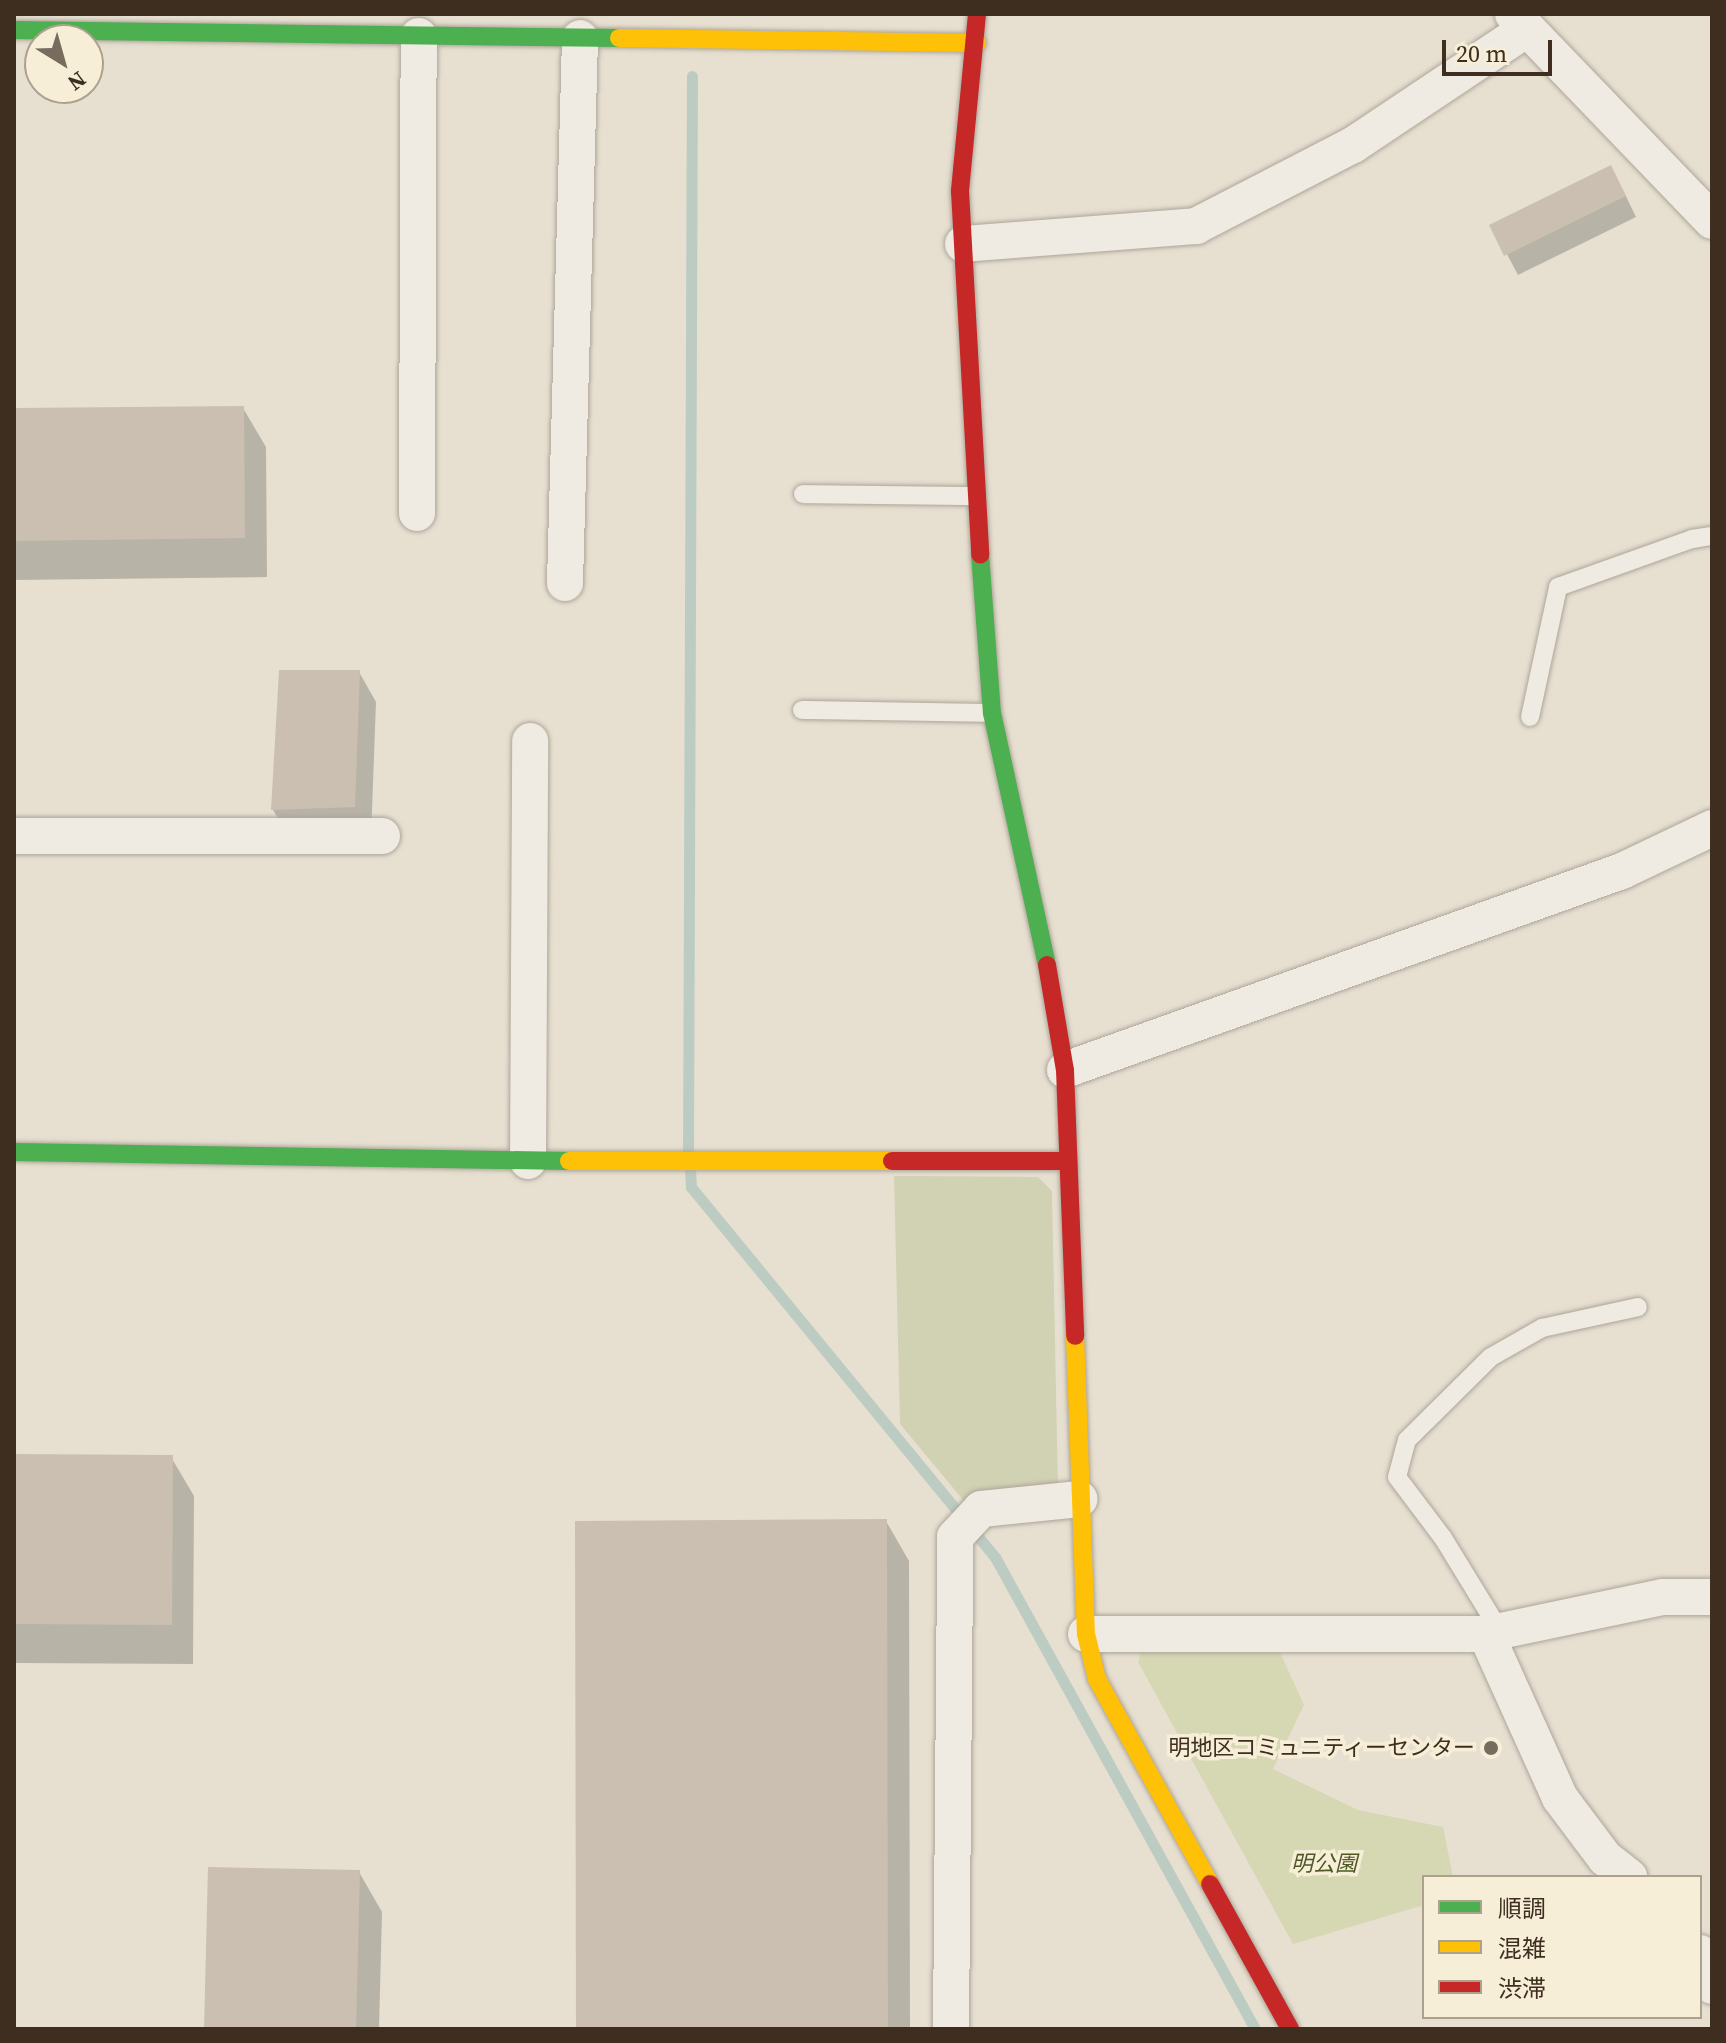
<!DOCTYPE html>
<meta charset="utf-8">
<style>
body{margin:0}
#map{position:relative;width:1726px;height:2043px;overflow:hidden;background:#e7e0d1;font-family:"Source Serif 4","Noto Sans JP",serif}
div>[style]{position:absolute}
.green>*{inset:0;background:#d6d7b3}
.cemetery>*{inset:0;background:#d1d1b3}
.shadow>*{inset:0;background:#0003}
.stream>*{height:11px;margin:-5.5px;padding:0 5.5px;transform-origin:5.5px;border-radius:5.5px;background:#bcccc2}
.building>*{inset:0;background:#cbbfb2}
.roads{filter:drop-shadow(0 0 2px #ada599) drop-shadow(0 0 2px #ada599)}
.lane>*{height:18px;margin:-9px;padding:0 9px;transform-origin:9px;border-radius:9px;background:#efebe3}
.street>*{height:36px;margin:-18px;padding:0 18px;transform-origin:18px;border-radius:18px;background:#efebe3}
.fast>*{height:18px;margin:-9px;padding:0 9px;transform-origin:9px;border-radius:9px;background:#4caf50}
.slow>*{height:18px;margin:-9px;padding:0 9px;transform-origin:9px;border-radius:9px;background:#ffc107}
.jam>*{height:18px;margin:-9px;padding:0 9px;transform-origin:9px;border-radius:9px;background:#c62828}
.dots>*{width:22px;height:22px;translate:-50% -50%;box-sizing:border-box;border:4px solid #f7eed8;border-radius:50%}
span{translate:-50% -50%;white-space:nowrap;text-align:center;line-height:1.15;-webkit-text-stroke:7px #f7eed8;paint-order:stroke}
.poi-label{font-size:22px;color:#3d2e20}
.right{translate:-100% -50%;text-align:right}
.park-label{font-size:22px;color:#4d5a26;font-style:italic}
.frame{position:absolute;inset:0;border:16px solid #3d2e20;pointer-events:none}
.legend{position:absolute;left:1422px;top:1875px;width:280px;height:144px;box-sizing:border-box;background:#f7eed8;border:2px solid #ada18e;margin:0;padding:10px 14px;list-style:none;font-size:24px;color:#3d2e20}
.legend li{display:flex;align-items:center;gap:16px;height:40px}
.legend b{width:40px;border:2px solid #ada18e}
.north{position:absolute;left:24px;top:24px;width:80px;height:80px;box-sizing:border-box;background:#f7eed8;border:2px solid #ada18e;border-radius:50%;rotate:143deg;font-size:22px;font-weight:700;line-height:32px;text-align:center;color:#3d2e20}
.north::after{content:'';display:block;margin:auto;width:28px;height:36px;background:#786c5e;clip-path:polygon(50% 0,100% 100%,50% 72%,0 100%)}
.scale{position:absolute;left:1442px;top:40px;width:110px;height:36px;box-sizing:border-box;border:4px solid #3d2e20;border-top:0;padding-left:10px;font-size:24px;line-height:28px;white-space:nowrap;color:#3d2e20;-webkit-text-stroke:6px #f7eed8;paint-order:stroke}
</style>
<div id="map">
<div class="green">
<i style="clip-path:polygon(1143px 1645px,1278px 1648px,1304px 1705px,1273px 1769px,1358px 1810px,1443px 1827px,1453px 1877px,1424px 1877px,1424px 1905px,1293px 1944px,1138px 1662px)"></i>
</div>
<div class="cemetery">
<i style="clip-path:polygon(894px 1176px,1038px 1177px,1052px 1191px,1058px 1491px,964px 1501px,900px 1424px)"></i>
</div>
<div class="shadow">
<i style="clip-path:polygon(1622px 188px,1636px 217px,1518px 275px,1492px 226px)"></i>
<i style="clip-path:polygon(14px 256px,16px 333px,14px 333px)"></i>
<i style="clip-path:polygon(243px 408px,266px 447px,267px 577px,14px 580px,14px 410px)"></i>
<i style="clip-path:polygon(359px 672px,376px 702px,371px 837px,291px 840px,273px 810px)"></i>
<i style="clip-path:polygon(14px 1456px,171px 1457px,194px 1496px,193px 1664px,16px 1663px)"></i>
<i style="clip-path:polygon(886px 1521px,909px 1561px,910px 2029px,578px 2029px)"></i>
<i style="clip-path:polygon(359px 1872px,382px 1912px,379px 2029px,206px 2029px)"></i>
</div>
<div class="stream">
<i style="left:688px;top:1152px;width:1076px;rotate:-89.79deg"></i>
<i style="left:690px;top:1169px;width:18px;rotate:87deg"></i>
<i style="left:691px;top:1187px;width:479px;rotate:50.6deg"></i>
<i style="left:995px;top:1557px;width:539px;rotate:61.15deg"></i>
</div>
<div class="building">
<i style="clip-path:polygon(1611px 165px,1626px 196px,1504px 256px,1489px 225px)"></i>
<i style="clip-path:polygon(244px 406px,245px 538px,14px 541px,14px 408px)"></i>
<i style="clip-path:polygon(279px 670px,360px 670px,355px 807px,271px 810px)"></i>
<i style="clip-path:polygon(14px 1454px,173px 1455px,172px 1625px,14px 1624px)"></i>
<i style="clip-path:polygon(887px 1519px,888px 2029px,576px 2029px,575px 1521px)"></i>
<i style="clip-path:polygon(208px 1867px,360px 1870px,356px 2029px,204px 2029px)"></i>
</div>
<div class="roads">
<div class="lane">
<i style="left:803px;top:494px;width:174px;rotate:0.7deg"></i>
<i style="left:802px;top:710px;width:190px;rotate:0.9deg"></i>
<i style="left:1530px;top:717px;width:133px;rotate:-77.8deg"></i>
<i style="left:1558px;top:587px;width:142px;rotate:-19.7deg"></i>
<i style="left:1692px;top:539px;width:20px;rotate:-9deg"></i>
<i style="left:1500px;top:1631px;width:109px;rotate:-121.5deg"></i>
<i style="left:1443px;top:1538px;width:76px;rotate:-127deg"></i>
<i style="left:1397px;top:1477px;width:38px;rotate:-75deg"></i>
<i style="left:1407px;top:1440px;width:118px;rotate:-44.7deg"></i>
<i style="left:1491px;top:1357px;width:59px;rotate:-29.6deg"></i>
<i style="left:1542px;top:1328px;width:98px;rotate:-12.3deg"></i>
</div>
<div class="street">
<i style="left:1513px;top:14px;width:287px;rotate:46.1deg"></i>
<i style="left:963px;top:244px;width:234px;rotate:-4.4deg"></i>
<i style="left:1196px;top:226px;width:177px;rotate:-27.3deg"></i>
<i style="left:1353px;top:145px;width:209px;rotate:-33.7deg"></i>
<i style="left:417px;top:513px;width:477px;rotate:-89.8deg"></i>
<i style="left:565px;top:583px;width:545px;rotate:-88.42deg"></i>
<i style="left:14px;top:836px;width:368px"></i>
<i style="left:1065px;top:1070px;width:591px;rotate:-19.66deg"></i>
<i style="left:1622px;top:871px;width:100px;rotate:-25.5deg"></i>
<i style="left:528px;top:1161px;width:420px;rotate:-89.7deg"></i>
<i style="left:1086px;top:1634px;width:400px"></i>
<i style="left:1486px;top:1634px;width:181px;rotate:-11.8deg"></i>
<i style="left:1663px;top:1597px;width:49px"></i>
<i style="left:1486px;top:1634px;width:180px;rotate:65.7deg"></i>
<i style="left:1560px;top:1798px;width:75px;rotate:53.1deg"></i>
<i style="left:1605px;top:1858px;width:31px;rotate:38deg"></i>
<i style="left:1700px;top:1953px;width:35px;rotate:70deg"></i>
<i style="left:951px;top:2029px;width:492px;rotate:-89.5deg"></i>
<i style="left:955px;top:1537px;width:38px;rotate:-47deg"></i>
<i style="left:981px;top:1509px;width:99px;rotate:-5.8deg"></i>
</div>
<div class="fast">
<i style="left:14px;top:30px;width:605px;rotate:0.76deg"></i>
<i style="left:980px;top:554px;width:159px;rotate:85.7deg"></i>
<i style="left:992px;top:713px;width:258px;rotate:77.7deg"></i>
<i style="left:14px;top:1152px;width:555px;rotate:0.93deg"></i>
</div>
<div class="slow">
<i style="left:619px;top:38px;width:358px;rotate:0.8deg"></i>
<i style="left:569px;top:1161px;width:323px"></i>
<i style="left:1075px;top:1336px;width:298px;rotate:87.9deg"></i>
<i style="left:1086px;top:1634px;width:46px;rotate:76.3deg"></i>
<i style="left:1097px;top:1679px;width:234px;rotate:61.1deg"></i>
</div>
<div class="jam">
<i style="left:977px;top:14px;width:178px;rotate:95.5deg"></i>
<i style="left:960px;top:191px;width:364px;rotate:86.8deg"></i>
<i style="left:1047px;top:965px;width:107px;rotate:80.3deg"></i>
<i style="left:1065px;top:1070px;width:266px;rotate:87.8deg"></i>
<i style="left:892px;top:1161px;width:176px"></i>
<i style="left:1210px;top:1884px;width:166px;rotate:61.1deg"></i>
</div>
</div>
<div class="dots">
<i style="left:1491px;top:1748px;background:#786c5e"></i>
</div>
<div class="poi-label">
<span class="right" style="left:1475px;top:1748px">明地区コミュニティーセンター</span>
</div>
<div class="park-label">
<span style="left:1324px;top:1864px">明公園</span>
</div>
<div class="frame"></div>
<ul class="legend">
<li><b style="height:10px;background:#4caf50"></b>順調</li>
<li><b style="height:10px;background:#ffc107"></b>混雑</li>
<li><b style="height:10px;background:#c62828"></b>渋滞</li>
</ul>
<div class="north">N</div>
<div class="scale">20 m</div>
</div>
